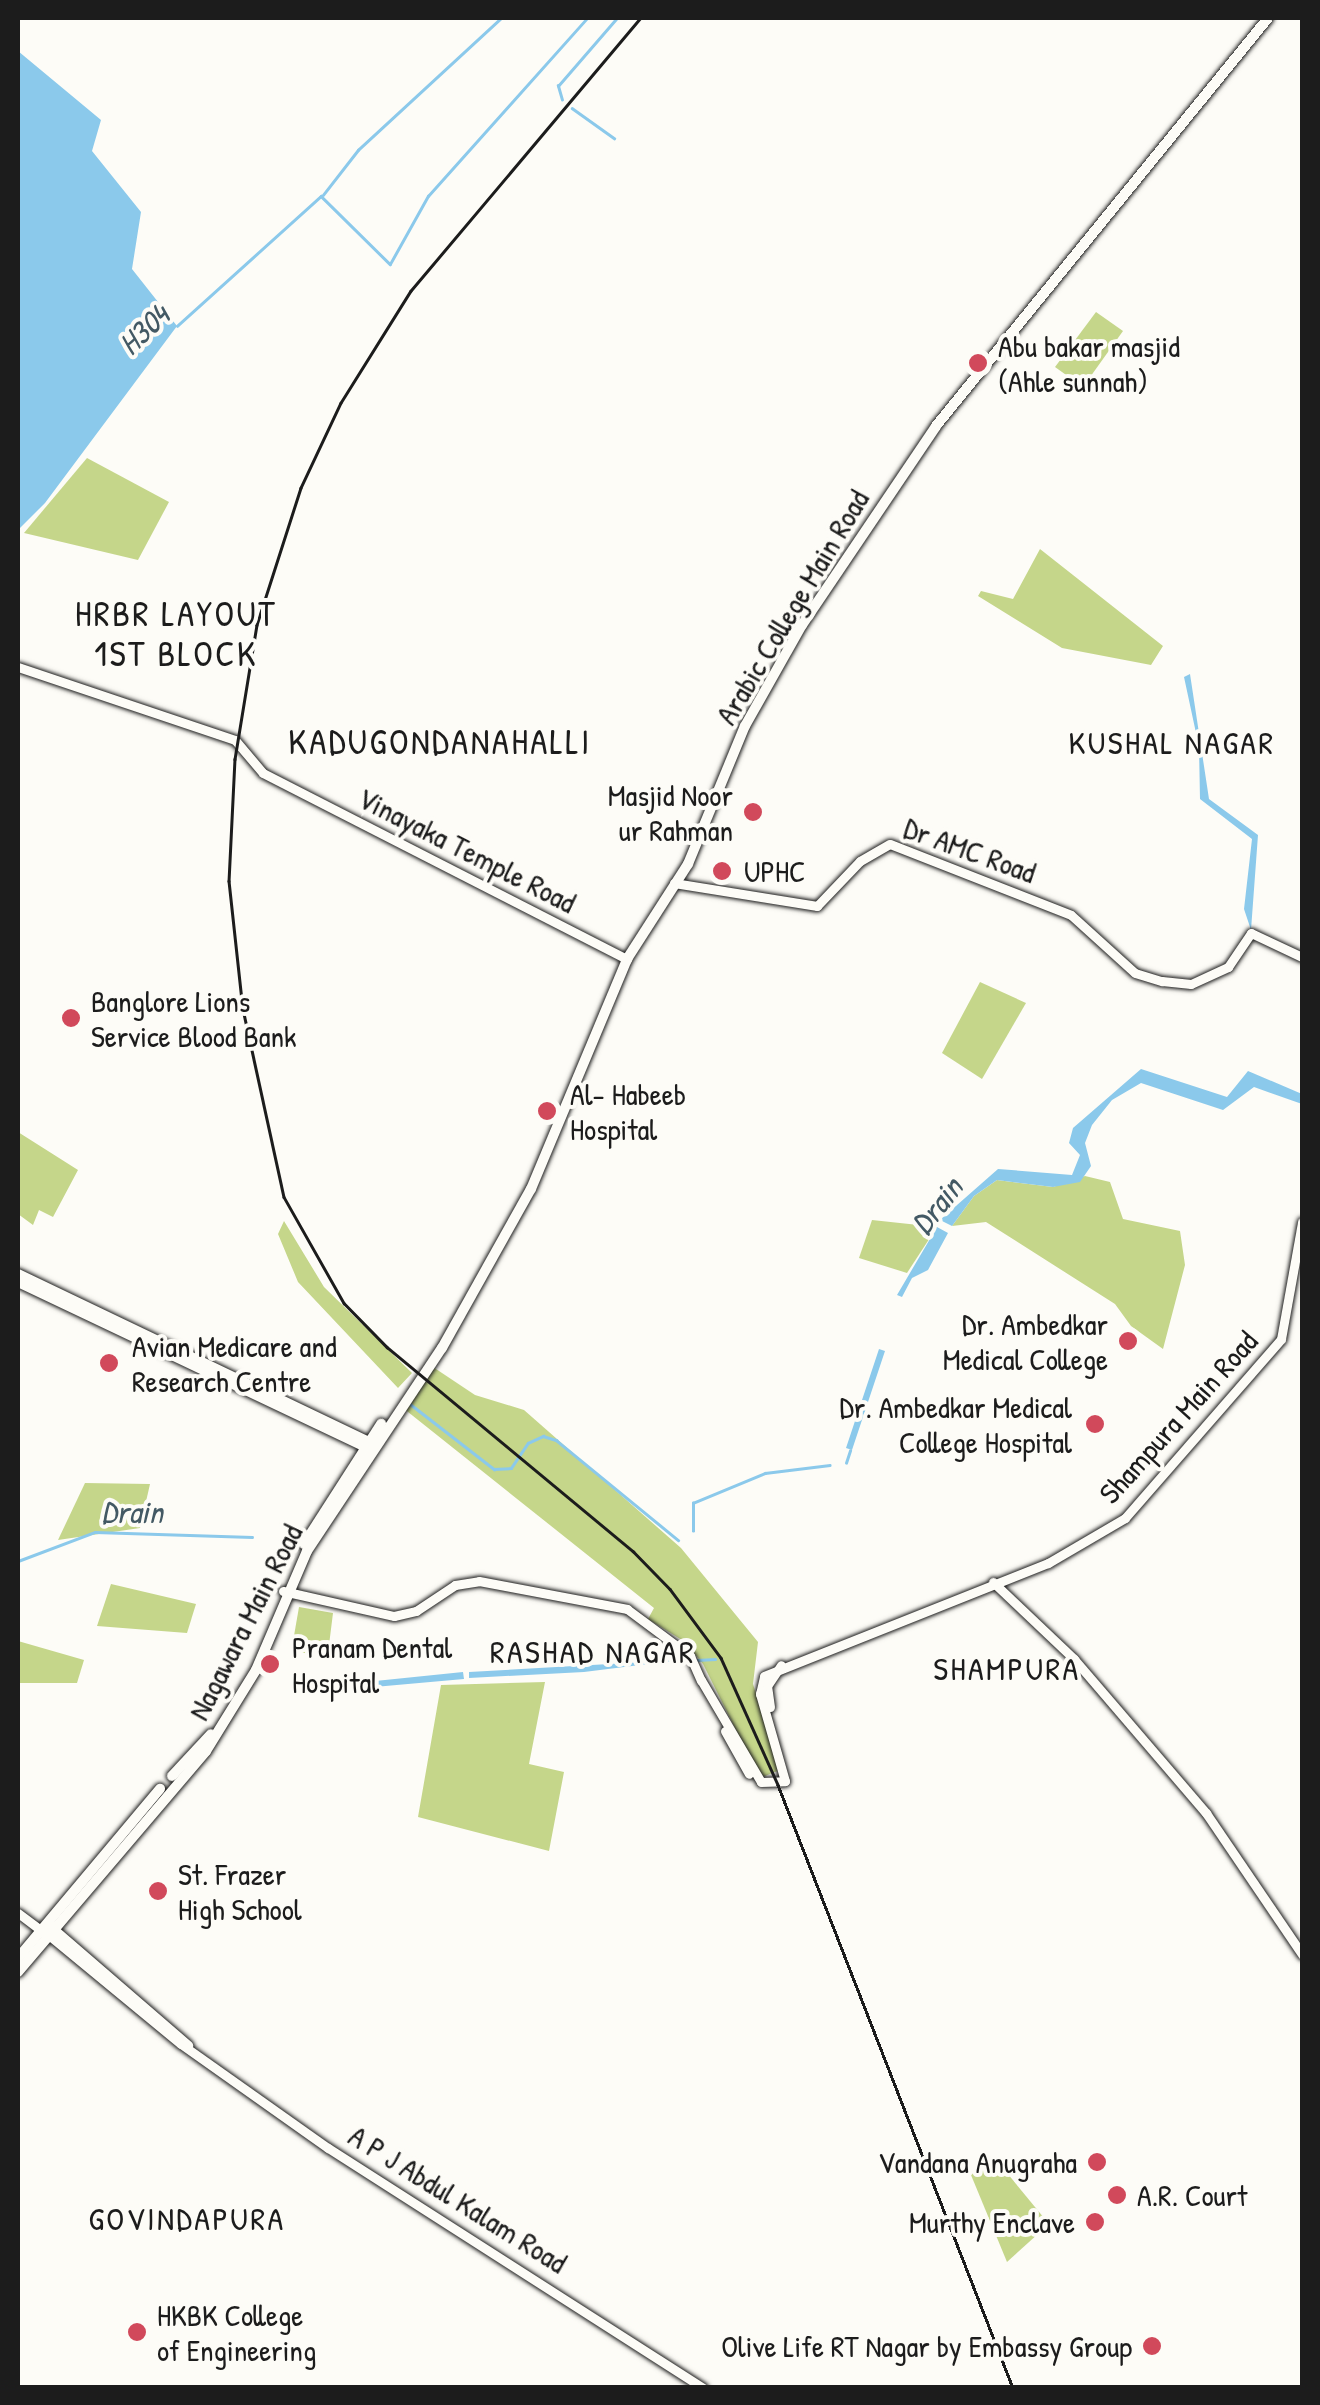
<!DOCTYPE html>
<style>
body{margin:0}
#map{position:relative;width:1320px;height:2405px;overflow:hidden;background:#fdfcf7;font-family:"Patrick Hand",sans-serif}
div>[style]{position:absolute}
.green>*{inset:0;background:#c5d68a}
.water>*{inset:0;background:#8bc9eb}
.stream>*{height:2.5px;margin:-1.25px;padding:0 1.25px;transform-origin:1.25px;border-radius:1.25px;background:#8bc9eb}
.roads{filter:drop-shadow(0 0 2px #1c1c1c) drop-shadow(0 0 2px #1c1c1c)}
.tertiary>*{height:9px;margin:-4.5px;padding:0 4.5px;transform-origin:4.5px;border-radius:4.5px;background:#fdfcf7}
.secondary>*{height:10px;margin:-5px;padding:0 5px;transform-origin:5px;border-radius:5px;background:#fdfcf7}
.rail>*{height:2.5px;margin:-1.25px;padding:0 1.25px;transform-origin:1.25px;border-radius:1.25px;background:#1c1c1c}
.dots>*{width:28px;height:28px;translate:-50% -50%;box-sizing:border-box;border:5px solid #fdfcf7;border-radius:50%}
span{translate:-50% -50%;white-space:nowrap;text-align:center;line-height:1.15;-webkit-text-stroke:8px #fdfcf7;paint-order:stroke}
.poi-label{font-size:30px;color:#1c1c1c}
.left{translate:0 -50%;text-align:left}
.right{translate:-100% -50%;text-align:right}
.street-label{font-size:30px;color:#1c1c1c}
.water-label{font-size:32px;color:#435964;font-style:italic}
.neighbourhood-label{font-size:32px;color:#1c1c1c;letter-spacing:2.5px}
.quarter-label{font-size:35px;color:#1c1c1c;letter-spacing:2.5px}
.frame{position:absolute;inset:0;border:20px solid #1c1c1c;pointer-events:none}
</style>
<div id="map">
<div class="green">
<i style="clip-path:polygon(1096px 312px,1123px 331px,1083px 387px,1055px 367px)"></i>
<i style="clip-path:polygon(87px 458px,169px 502px,138px 560px,24px 533px)"></i>
<i style="clip-path:polygon(1040px 549px,1163px 646px,1151px 665px,1062px 648px,978px 596px,981px 591px,1013px 599px)"></i>
<i style="clip-path:polygon(980px 982px,1026px 1003px,982px 1079px,942px 1053px)"></i>
<i style="clip-path:polygon(18px 1132px,78px 1170px,53px 1217px,39px 1210px,33px 1225px,18px 1214px)"></i>
<i style="clip-path:polygon(1085px 1176px,1110px 1182px,1123px 1219px,1180px 1231px,1185px 1265px,1163px 1349px,1131px 1326px,1115px 1304px,986px 1222px,952px 1226px,974px 1196px,997px 1180px,1053px 1187px)"></i>
<i style="clip-path:polygon(872px 1220px,937px 1227px,907px 1273px,859px 1258px)"></i>
<i style="clip-path:polygon(284px 1221px,324px 1287px,412px 1373px,398px 1388px,298px 1282px,278px 1234px)"></i>
<i style="clip-path:polygon(433px 1367px,475px 1395px,524px 1410px,681px 1548px,758px 1642px,753px 1684px,780px 1770px,760px 1778px,703px 1664px,685px 1642px,648px 1619px,654px 1608px,403px 1408px)"></i>
<i style="clip-path:polygon(85px 1483px,150px 1484px,140px 1528px,58px 1540px)"></i>
<i style="clip-path:polygon(111px 1584px,196px 1604px,187px 1633px,97px 1626px)"></i>
<i style="clip-path:polygon(299px 1607px,333px 1613px,328px 1653px,291px 1653px)"></i>
<i style="clip-path:polygon(18px 1641px,84px 1660px,77px 1683px,18px 1683px)"></i>
<i style="clip-path:polygon(545px 1682px,529px 1764px,564px 1772px,549px 1851px,418px 1817px,441px 1685px)"></i>
<i style="clip-path:polygon(993px 2156px,1049px 2224px,1007px 2262px,971px 2175px)"></i>
</div>
<div class="water">
<i style="clip-path:polygon(18px 51px,101px 120px,92px 151px,141px 212px,132px 269px,177px 326px,45px 503px,18px 530px)"></i>
<i style="clip-path:polygon(1190px 674px,1209px 799px,1258px 835px,1251px 930px,1244px 909px,1252px 839px,1200px 799px,1199px 747px,1184px 677px)"></i>
<i style="clip-path:polygon(1141px 1069px,1227px 1097px,1248px 1071px,1302px 1094px,1302px 1104px,1254px 1087px,1223px 1110px,1141px 1083px,1112px 1100px,1092px 1125px,1085px 1143px,1091px 1166px,1080px 1182px,1053px 1187px,997px 1180px,974px 1196px,952px 1226px,940px 1220px,998px 1169px,1072px 1175px,1080px 1155px,1069px 1143px,1073px 1128px)"></i>
<i style="clip-path:polygon(937px 1227px,948px 1233px,928px 1270px,912px 1278px,902px 1297px,897px 1295px)"></i>
<i style="clip-path:polygon(879px 1349px,885px 1351px,852px 1450px,846px 1448px)"></i>
<i style="clip-path:polygon(680px 1660px,584px 1672px,469px 1678px,469px 1672px)"></i>
<i style="clip-path:polygon(463px 1672px,464px 1679px,307px 1693px,307px 1688px)"></i>
</div>
<div class="stream">
<i style="left:562px;top:100px;width:15px;rotate:-106deg"></i>
<i style="left:558px;top:86px;width:90px;rotate:-49.1deg"></i>
<i style="left:572px;top:108px;width:52px;rotate:35.5deg"></i>
<i style="left:323px;top:195px;width:57px;rotate:-52.1deg"></i>
<i style="left:358px;top:150px;width:195px;rotate:-42.7deg"></i>
<i style="left:177px;top:326px;width:194px;rotate:-42.1deg"></i>
<i style="left:321px;top:196px;width:97px;rotate:44.6deg"></i>
<i style="left:390px;top:264px;width:78px;rotate:-60.8deg"></i>
<i style="left:428px;top:196px;width:239px;rotate:-48.2deg"></i>
<i style="left:409px;top:1403px;width:108px;rotate:37.8deg"></i>
<i style="left:494px;top:1469px;width:17px;rotate:-3deg"></i>
<i style="left:511px;top:1468px;width:30px;rotate:-56deg"></i>
<i style="left:528px;top:1443px;width:17px;rotate:-25deg"></i>
<i style="left:543px;top:1436px;width:14px;rotate:17deg"></i>
<i style="left:556px;top:1440px;width:158px;rotate:39.3deg"></i>
<i style="left:846px;top:1463px;width:13px;rotate:-72deg"></i>
<i style="left:693px;top:1531px;width:28px;rotate:-90deg"></i>
<i style="left:693px;top:1503px;width:78px;rotate:-22.6deg"></i>
<i style="left:765px;top:1473px;width:65px;rotate:-7deg"></i>
<i style="left:18px;top:1561px;width:82px;rotate:-20.6deg"></i>
<i style="left:95px;top:1532px;width:157px;rotate:1.8deg"></i>
<i style="left:697px;top:1660px;width:18px;rotate:-3deg"></i>
</div>
<div class="roads">
<div class="tertiary">
<i style="left:18px;top:667px;width:229px;rotate:18.6deg"></i>
<i style="left:235px;top:740px;width:43px;rotate:49.7deg"></i>
<i style="left:263px;top:773px;width:409px;rotate:27.1deg"></i>
<i style="left:674px;top:883px;width:145px;rotate:9.1deg"></i>
<i style="left:817px;top:906px;width:62px;rotate:-46.3deg"></i>
<i style="left:860px;top:861px;width:34px;rotate:-30deg"></i>
<i style="left:890px;top:844px;width:194px;rotate:21.4deg"></i>
<i style="left:1071px;top:915px;width:86px;rotate:42.2deg"></i>
<i style="left:1135px;top:973px;width:28px;rotate:17deg"></i>
<i style="left:1162px;top:981px;width:29px;rotate:6deg"></i>
<i style="left:1191px;top:984px;width:41px;rotate:-24.7deg"></i>
<i style="left:1228px;top:967px;width:41px;rotate:-55.9deg"></i>
<i style="left:1251px;top:933px;width:56px;rotate:25.2deg"></i>
<i style="left:993px;top:1582px;width:112px;rotate:43.5deg"></i>
<i style="left:1074px;top:1659px;width:203px;rotate:49.4deg"></i>
<i style="left:1206px;top:1813px;width:171px;rotate:55.8deg"></i>
<i style="left:283px;top:1591px;width:114px;rotate:12.7deg"></i>
<i style="left:394px;top:1616px;width:23px;rotate:-13deg"></i>
<i style="left:416px;top:1611px;width:47px;rotate:-33.7deg"></i>
<i style="left:455px;top:1585px;width:24px;rotate:-9deg"></i>
<i style="left:479px;top:1581px;width:151px;rotate:10.7deg"></i>
<i style="left:627px;top:1609px;width:79px;rotate:36.7deg"></i>
<i style="left:690px;top:1656px;width:27px;rotate:66deg"></i>
<i style="left:701px;top:1680px;width:118px;rotate:59.5deg"></i>
<i style="left:761px;top:1782px;width:24px;rotate:-2deg"></i>
<i style="left:785px;top:1781px;width:91px;rotate:-106deg"></i>
<i style="left:760px;top:1694px;width:18px;rotate:-77deg"></i>
<i style="left:764px;top:1676px;width:306px;rotate:-21.7deg"></i>
<i style="left:1048px;top:1563px;width:89px;rotate:-30.3deg"></i>
<i style="left:1125px;top:1518px;width:237px;rotate:-48.9deg"></i>
<i style="left:1281px;top:1339px;width:119px;rotate:-79.8deg"></i>
<i style="left:770px;top:1707px;width:21px;rotate:-98deg"></i>
<i style="left:767px;top:1686px;width:25px;rotate:-56deg"></i>
<i style="left:725px;top:1731px;width:49px;rotate:60.8deg"></i>
<i style="left:18px;top:1913px;width:31px;rotate:37deg"></i>
<i style="left:49px;top:1925px;width:184px;rotate:40.8deg"></i>
<i style="left:45px;top:1932px;width:176px;rotate:39.5deg"></i>
<i style="left:181px;top:2044px;width:180px;rotate:35.3deg"></i>
<i style="left:328px;top:2148px;width:445px;rotate:32.6deg"></i>
</div>
<div class="secondary">
<i style="left:18px;top:1274px;width:396px;rotate:25.6deg"></i>
<i style="left:18px;top:1282px;width:386px;rotate:25.4deg"></i>
<i style="left:304px;top:1544px;width:143px;rotate:-57.3deg"></i>
<i style="left:172px;top:1776px;width:57px;rotate:-47.1deg"></i>
<i style="left:18px;top:1958px;width:221px;rotate:-50deg"></i>
<i style="left:18px;top:1972px;width:290px;rotate:-49.6deg"></i>
<i style="left:206px;top:1751px;width:95px;rotate:-58.3deg"></i>
<i style="left:256px;top:1670px;width:129px;rotate:-66.8deg"></i>
<i style="left:307px;top:1551px;width:244px;rotate:-56.4deg"></i>
<i style="left:442px;top:1348px;width:182px;rotate:-60.8deg"></i>
<i style="left:531px;top:1189px;width:249px;rotate:-67.3deg"></i>
<i style="left:627px;top:959px;width:113px;rotate:-57.3deg"></i>
<i style="left:688px;top:864px;width:149px;rotate:-67.6deg"></i>
<i style="left:745px;top:726px;width:116px;rotate:-60.6deg"></i>
<i style="left:802px;top:625px;width:240px;rotate:-56deg"></i>
<i style="left:936px;top:426px;width:526px;rotate:-50.86deg"></i>
</div>
</div>
<div class="rail">
<i style="left:641px;top:18px;width:357px;rotate:130.1deg"></i>
<i style="left:411px;top:291px;width:132px;rotate:122deg"></i>
<i style="left:341px;top:403px;width:94px;rotate:115.2deg"></i>
<i style="left:301px;top:488px;width:144px;rotate:107.8deg"></i>
<i style="left:257px;top:625px;width:136px;rotate:99.3deg"></i>
<i style="left:235px;top:759px;width:122px;rotate:92.8deg"></i>
<i style="left:229px;top:881px;width:129px;rotate:83.8deg"></i>
<i style="left:243px;top:1009px;width:192px;rotate:77.7deg"></i>
<i style="left:284px;top:1197px;width:122px;rotate:60.5deg"></i>
<i style="left:344px;top:1303px;width:62px;rotate:45.7deg"></i>
<i style="left:387px;top:1347px;width:320px;rotate:39.7deg"></i>
<i style="left:633px;top:1551px;width:53px;rotate:45.8deg"></i>
<i style="left:670px;top:1589px;width:86px;rotate:53.5deg"></i>
<i style="left:721px;top:1658px;width:139px;rotate:65.8deg"></i>
<i style="left:778px;top:1785px;width:647px;rotate:68.71deg"></i>
</div>
<div class="dots">
<i style="left:978px;top:363px;background:#d1495b"></i>
<i style="left:753px;top:812px;background:#d1495b"></i>
<i style="left:722px;top:871px;background:#d1495b"></i>
<i style="left:71px;top:1018px;background:#d1495b"></i>
<i style="left:547px;top:1111px;background:#d1495b"></i>
<i style="left:1128px;top:1341px;background:#d1495b"></i>
<i style="left:109px;top:1363px;background:#d1495b"></i>
<i style="left:1095px;top:1424px;background:#d1495b"></i>
<i style="left:270px;top:1664px;background:#d1495b"></i>
<i style="left:158px;top:1891px;background:#d1495b"></i>
<i style="left:1097px;top:2162px;background:#d1495b"></i>
<i style="left:1117px;top:2195px;background:#d1495b"></i>
<i style="left:1095px;top:2222px;background:#d1495b"></i>
<i style="left:137px;top:2332px;background:#d1495b"></i>
<i style="left:1152px;top:2346px;background:#d1495b"></i>
</div>
<div class="poi-label">
<span class="left" style="left:998px;top:363px">Abu bakar masjid<br>(Ahle sunnah)</span>
<span class="right" style="left:733px;top:812px">Masjid Noor<br>ur Rahman</span>
<span class="left" style="left:744px;top:871px">UPHC</span>
<span class="left" style="left:91px;top:1018px">Banglore Lions<br>Service Blood Bank</span>
<span class="left" style="left:570px;top:1111px">Al- Habeeb<br>Hospital</span>
<span class="right" style="left:1108px;top:1341px">Dr. Ambedkar<br>Medical College</span>
<span class="left" style="left:132px;top:1363px">Avian Medicare and<br>Research Centre</span>
<span class="right" style="left:1072px;top:1424px">Dr. Ambedkar Medical<br>College Hospital</span>
<span class="left" style="left:292px;top:1664px">Pranam Dental<br>Hospital</span>
<span class="left" style="left:178px;top:1891px">St. Frazer<br>High School</span>
<span class="right" style="left:1077px;top:2162px">Vandana Anugraha</span>
<span class="left" style="left:1137px;top:2195px">A.R. Court</span>
<span class="right" style="left:1075px;top:2222px">Murthy Enclave</span>
<span class="left" style="left:157px;top:2332px">HKBK College<br>of Engineering</span>
<span class="right" style="left:1132px;top:2346px">Olive Life RT Nagar by Embassy Group</span>
</div>
<div class="street-label">
<span style="left:792px;top:607px;rotate:-59deg">Arabic College Main Road</span>
<span style="left:467px;top:850px;rotate:27deg">Vinayaka Temple Road</span>
<span style="left:970px;top:850px;rotate:20deg">Dr AMC Road</span>
<span style="left:1178px;top:1417px;rotate:-48deg">Shampura Main Road</span>
<span style="left:245px;top:1622px;rotate:-63deg">Nagawara Main Road</span>
<span style="left:458px;top:2199px;rotate:32deg">A P J Abdul Kalam Road</span>
</div>
<div class="water-label">
<span style="left:144px;top:330px;rotate:-44deg">H304</span>
<span style="left:937px;top:1206px;rotate:-52deg">Drain</span>
<span style="left:132px;top:1512px">Drain</span>
</div>
<div class="neighbourhood-label">
<span style="left:1172px;top:743px">KUSHAL NAGAR</span>
<span style="left:593px;top:1652px">RASHAD NAGAR</span>
<span style="left:1007px;top:1669px">SHAMPURA</span>
<span style="left:187px;top:2219px">GOVINDAPURA</span>
</div>
<div class="quarter-label">
<span style="left:176px;top:634px">HRBR LAYOUT<br>1ST BLOCK</span>
<span style="left:440px;top:742px">KADUGONDANAHALLI</span>
</div>
<div class="frame"></div>
</div>
